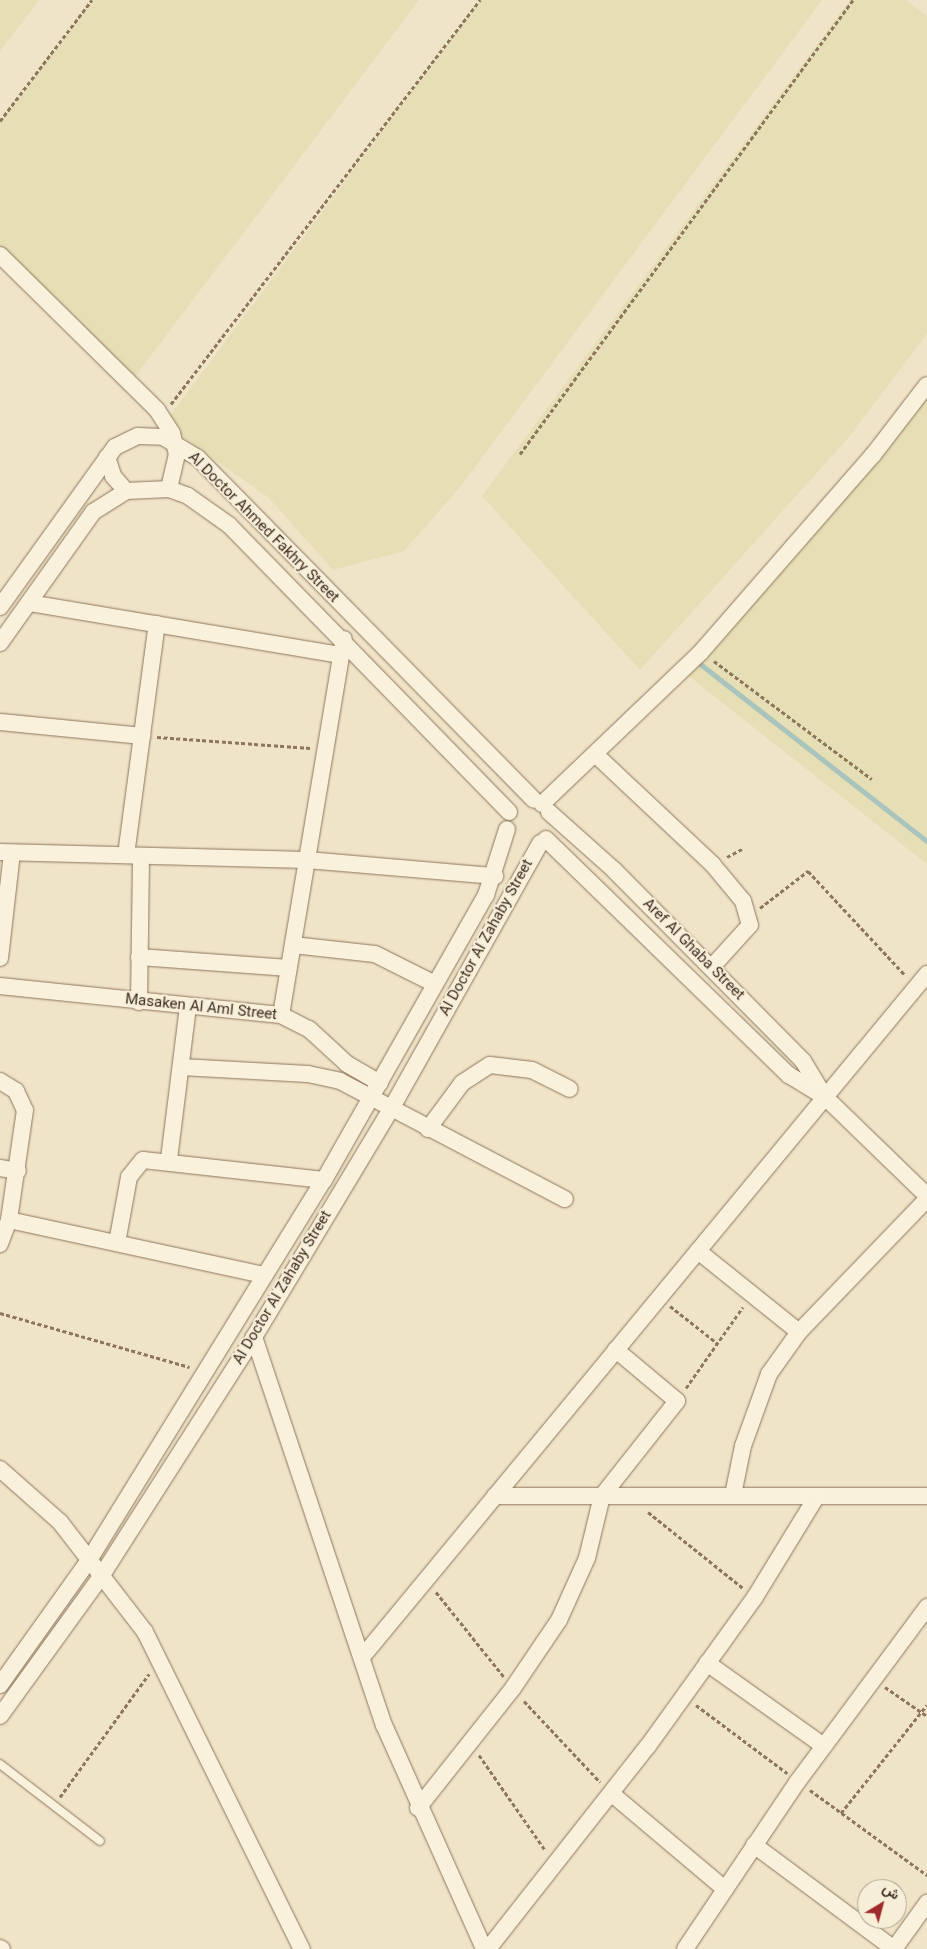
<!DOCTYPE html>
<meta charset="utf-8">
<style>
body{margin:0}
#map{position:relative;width:927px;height:1949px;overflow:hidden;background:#f0e4c8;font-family:Georgia,Vazirmatn,serif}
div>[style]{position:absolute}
.farmland>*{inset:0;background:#e6deb5}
.stream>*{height:5px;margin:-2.5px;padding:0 2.5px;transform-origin:2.5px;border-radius:2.5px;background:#a9c4bc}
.path>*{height:3px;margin-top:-1.5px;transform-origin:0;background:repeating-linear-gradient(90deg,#8d765c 0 4px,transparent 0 6.5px)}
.roads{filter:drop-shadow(0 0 1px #8d765c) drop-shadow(0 0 1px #8d765c)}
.lane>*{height:8px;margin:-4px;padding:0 4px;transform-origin:4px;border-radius:4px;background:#faf1dc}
.street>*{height:16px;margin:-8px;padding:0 8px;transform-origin:8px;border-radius:8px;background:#faf1dc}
span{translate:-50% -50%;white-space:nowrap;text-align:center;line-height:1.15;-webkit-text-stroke:4px #f7eed8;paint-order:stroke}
.street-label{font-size:15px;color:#3d2e20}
.north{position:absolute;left:857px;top:1879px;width:50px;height:50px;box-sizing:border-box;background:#f7eed8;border:1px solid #ada18e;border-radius:50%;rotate:37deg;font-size:14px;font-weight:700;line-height:20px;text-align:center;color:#3d2e20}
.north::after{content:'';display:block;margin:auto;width:18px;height:22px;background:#9e2a2b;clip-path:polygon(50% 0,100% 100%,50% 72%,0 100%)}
</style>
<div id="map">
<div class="farmland">
<i style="clip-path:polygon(0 0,39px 0,0 51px)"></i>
<i style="clip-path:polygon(92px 0,419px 0,125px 390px,0 266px,0 122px)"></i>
<i style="clip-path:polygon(480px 0,822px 0,460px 487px,404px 551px,333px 570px,268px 497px,164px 424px)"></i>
<i style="clip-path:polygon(850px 0,906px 0,927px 16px,927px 334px,848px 438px,640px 670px,482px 496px)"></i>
<i style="clip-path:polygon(927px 390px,927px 864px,686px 674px)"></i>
</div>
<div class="stream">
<i style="left:695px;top:660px;width:294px;rotate:38deg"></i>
</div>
<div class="path">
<i style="left:0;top:121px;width:152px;rotate:-52.8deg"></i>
<i style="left:171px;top:404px;width:509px;rotate:-52.59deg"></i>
<i style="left:520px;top:454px;width:563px;rotate:-53.74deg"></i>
<i style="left:714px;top:661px;width:197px;rotate:36.8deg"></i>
<i style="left:157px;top:737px;width:154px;rotate:4.1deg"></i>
<i style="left:727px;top:857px;width:17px;rotate:-28deg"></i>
<i style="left:760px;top:908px;width:61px;rotate:-37.6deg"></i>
<i style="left:808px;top:871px;width:142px;rotate:47deg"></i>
<i style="left:670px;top:1306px;width:60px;rotate:38.2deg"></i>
<i style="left:0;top:1313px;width:197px;rotate:15.9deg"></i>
<i style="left:686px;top:1388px;width:99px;rotate:-54.9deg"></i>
<i style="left:648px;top:1512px;width:122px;rotate:38.7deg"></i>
<i style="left:436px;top:1592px;width:109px;rotate:51.3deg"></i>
<i style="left:885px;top:1687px;width:51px;rotate:34.6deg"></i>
<i style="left:524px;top:1701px;width:111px;rotate:46.8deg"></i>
<i style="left:696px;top:1705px;width:114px;rotate:36.8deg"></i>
<i style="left:479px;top:1755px;width:116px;rotate:55.2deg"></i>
<i style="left:810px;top:1790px;width:145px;rotate:36deg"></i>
<i style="left:60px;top:1797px;width:152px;rotate:-54.1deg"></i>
<i style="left:841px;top:1813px;width:138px;rotate:-51.5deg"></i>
</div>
<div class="roads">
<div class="lane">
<i style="left:0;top:1764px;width:126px;rotate:37.6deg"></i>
</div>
<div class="street">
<i style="left:0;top:255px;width:221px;rotate:44.6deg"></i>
<i style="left:157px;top:410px;width:27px;rotate:57deg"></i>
<i style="left:172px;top:433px;width:22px;rotate:77deg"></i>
<i style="left:177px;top:454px;width:36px;rotate:103deg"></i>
<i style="left:107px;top:457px;width:20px;rotate:72deg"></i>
<i style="left:113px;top:476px;width:20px;rotate:49deg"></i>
<i style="left:29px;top:603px;width:316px;rotate:9.5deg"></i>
<i style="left:0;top:607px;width:197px;rotate:-54.3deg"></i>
<i style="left:115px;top:447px;width:25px;rotate:-26deg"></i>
<i style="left:138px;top:436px;width:25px;rotate:2deg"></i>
<i style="left:163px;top:437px;width:41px;rotate:31deg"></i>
<i style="left:198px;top:458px;width:479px;rotate:45.5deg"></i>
<i style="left:0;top:643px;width:161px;rotate:-54.6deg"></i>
<i style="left:93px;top:512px;width:39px;rotate:-32deg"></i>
<i style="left:126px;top:491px;width:43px;rotate:-2.7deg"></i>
<i style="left:169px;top:489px;width:20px;rotate:20deg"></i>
<i style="left:188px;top:496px;width:50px;rotate:35.3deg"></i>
<i style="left:229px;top:525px;width:401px;rotate:45.7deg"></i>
<i style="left:0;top:722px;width:143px;rotate:5.6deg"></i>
<i style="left:595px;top:754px;width:162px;rotate:43.2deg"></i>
<i style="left:713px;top:865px;width:47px;rotate:50.2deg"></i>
<i style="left:743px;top:901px;width:25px;rotate:74deg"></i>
<i style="left:750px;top:925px;width:58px;rotate:132.2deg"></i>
<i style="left:542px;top:804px;width:220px;rotate:-43.7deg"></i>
<i style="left:701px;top:652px;width:262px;rotate:-48.9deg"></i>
<i style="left:873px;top:455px;width:88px;rotate:-52.4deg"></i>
<i style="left:549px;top:812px;width:87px;rotate:41.7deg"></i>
<i style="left:614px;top:870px;width:269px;rotate:45.3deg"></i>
<i style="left:803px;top:1061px;width:42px;rotate:58.6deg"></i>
<i style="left:825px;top:1097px;width:142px;rotate:44.1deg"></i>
<i style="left:546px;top:839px;width:339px;rotate:44.2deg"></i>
<i style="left:789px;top:1075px;width:42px;rotate:31.4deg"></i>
<i style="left:0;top:852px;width:307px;rotate:1.5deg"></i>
<i style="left:307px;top:860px;width:189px;rotate:4.9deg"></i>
<i style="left:126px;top:855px;width:233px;rotate:-82.4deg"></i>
<i style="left:293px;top:945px;width:82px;rotate:6.3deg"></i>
<i style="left:375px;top:954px;width:67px;rotate:26.6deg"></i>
<i style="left:139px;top:957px;width:150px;rotate:4.2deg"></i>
<i style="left:0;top:958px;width:106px;rotate:-83.5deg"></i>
<i style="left:0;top:986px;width:282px;rotate:5.9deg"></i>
<i style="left:281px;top:1015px;width:31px;rotate:27deg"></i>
<i style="left:309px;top:1029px;width:52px;rotate:42.6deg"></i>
<i style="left:347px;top:1064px;width:38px;rotate:30deg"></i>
<i style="left:139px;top:1002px;width:146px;rotate:-89.2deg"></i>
<i style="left:281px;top:1015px;width:381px;rotate:-80.5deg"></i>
<i style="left:181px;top:1067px;width:127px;rotate:3.2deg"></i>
<i style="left:308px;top:1074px;width:33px;rotate:12deg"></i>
<i style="left:340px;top:1081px;width:254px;rotate:27.7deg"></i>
<i style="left:0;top:1081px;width:19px;rotate:32deg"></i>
<i style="left:16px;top:1091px;width:21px;rotate:65deg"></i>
<i style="left:25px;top:1110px;width:111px;rotate:98.3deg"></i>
<i style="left:9px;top:1220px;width:26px;rotate:111deg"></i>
<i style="left:428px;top:1129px;width:57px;rotate:-53.5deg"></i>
<i style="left:462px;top:1083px;width:33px;rotate:-33deg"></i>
<i style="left:490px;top:1065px;width:42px;rotate:6.8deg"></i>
<i style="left:532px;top:1070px;width:42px;rotate:26.6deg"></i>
<i style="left:169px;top:1159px;width:153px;rotate:-82.9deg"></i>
<i style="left:0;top:1168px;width:18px;rotate:9deg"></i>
<i style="left:9px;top:1220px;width:261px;rotate:12.2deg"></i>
<i style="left:117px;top:1243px;width:67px;rotate:-79.7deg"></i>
<i style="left:129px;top:1177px;width:22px;rotate:-51deg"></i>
<i style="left:143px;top:1160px;width:182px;rotate:6.3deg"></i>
<i style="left:698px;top:1251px;width:129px;rotate:38.7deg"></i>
<i style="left:254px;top:1337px;width:409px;rotate:71.5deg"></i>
<i style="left:384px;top:1725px;width:245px;rotate:65.9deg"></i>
<i style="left:0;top:1469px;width:80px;rotate:41.5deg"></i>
<i style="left:60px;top:1522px;width:139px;rotate:52.3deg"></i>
<i style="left:145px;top:1632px;width:354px;rotate:63.7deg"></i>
<i style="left:733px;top:1495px;width:50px;rotate:-78.5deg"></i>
<i style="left:743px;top:1446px;width:77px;rotate:-70.1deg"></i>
<i style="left:769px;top:1374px;width:52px;rotate:-54.5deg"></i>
<i style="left:799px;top:1332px;width:185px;rotate:-46.1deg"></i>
<i style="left:495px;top:1496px;width:432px"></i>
<i style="left:363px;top:1656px;width:885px;rotate:-50.41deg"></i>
<i style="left:707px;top:1663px;width:143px;rotate:35.4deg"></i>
<i style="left:0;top:1685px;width:153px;rotate:-54.5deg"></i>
<i style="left:89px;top:1560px;width:447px;rotate:-58.3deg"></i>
<i style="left:324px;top:1180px;width:328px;rotate:-60.4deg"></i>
<i style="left:486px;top:895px;width:69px;rotate:-72.3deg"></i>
<i style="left:0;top:1716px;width:174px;rotate:-54.1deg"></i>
<i style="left:102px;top:1575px;width:282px;rotate:-57.4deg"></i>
<i style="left:254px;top:1337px;width:266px;rotate:-59deg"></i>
<i style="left:391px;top:1109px;width:305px;rotate:-60.7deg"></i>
<i style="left:612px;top:1794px;width:148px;rotate:40.1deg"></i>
<i style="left:418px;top:1808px;width:153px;rotate:-51.6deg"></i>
<i style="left:513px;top:1688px;width:82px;rotate:-55.9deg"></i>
<i style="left:559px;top:1620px;width:68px;rotate:-65.7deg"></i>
<i style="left:587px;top:1558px;width:64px;rotate:-76.4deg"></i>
<i style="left:602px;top:1496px;width:121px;rotate:-51.7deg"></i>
<i style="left:677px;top:1401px;width:80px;rotate:-140.1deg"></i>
<i style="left:754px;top:1845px;width:174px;rotate:36.6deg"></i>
<i style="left:0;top:1948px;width:2px;rotate:27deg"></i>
<i style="left:488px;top:1949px;width:258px;rotate:-51.8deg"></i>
<i style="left:648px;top:1746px;width:183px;rotate:-54.3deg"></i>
<i style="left:755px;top:1597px;width:115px;rotate:-58.5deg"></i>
<i style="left:685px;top:1949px;width:202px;rotate:-56.1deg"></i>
<i style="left:798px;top:1781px;width:217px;rotate:-53.4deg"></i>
<i style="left:894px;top:1949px;width:57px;rotate:-54.3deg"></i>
</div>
</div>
<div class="street-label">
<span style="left:263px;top:528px;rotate:45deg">Al Doctor Ahmed Fakhry Street</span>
<span style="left:487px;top:938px;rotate:-61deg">Al Doctor Al Zahaby Street</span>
<span style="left:693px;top:950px;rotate:45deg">Aref Al Ghaba Street</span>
<span style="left:201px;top:1008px;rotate:6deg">Masaken Al Aml Street</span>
<span style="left:283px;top:1288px;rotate:-59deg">Al Doctor Al Zahaby Street</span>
</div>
<div class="north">ش</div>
</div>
